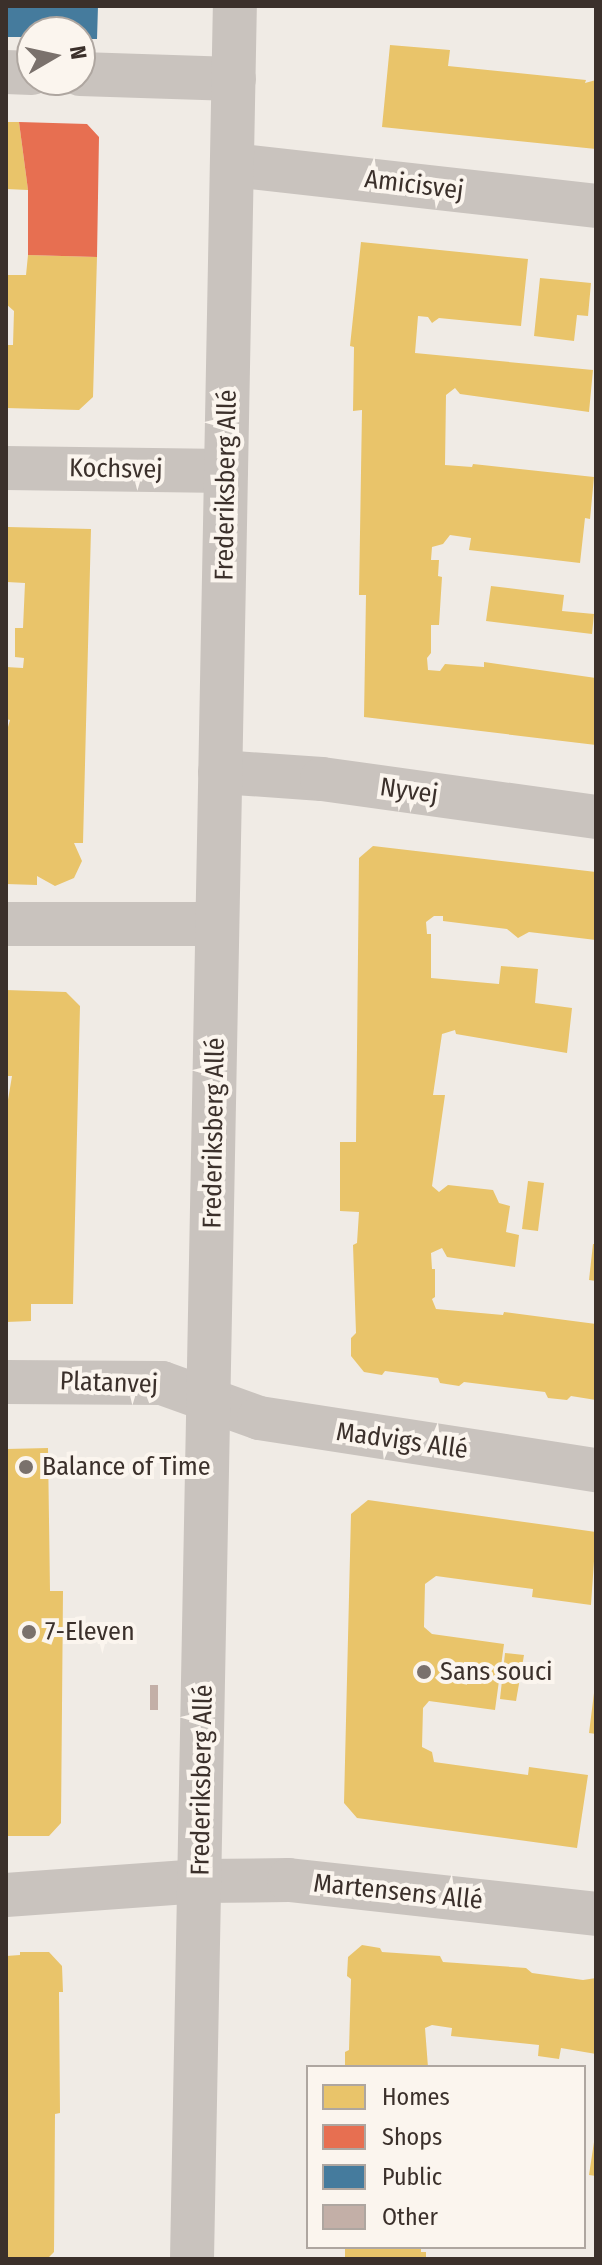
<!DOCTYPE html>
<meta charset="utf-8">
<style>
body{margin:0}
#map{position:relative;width:602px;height:2265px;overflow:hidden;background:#f0ebe5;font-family:"Fira Sans Condensed",sans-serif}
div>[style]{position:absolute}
.homes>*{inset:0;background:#e9c46a}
.shops>*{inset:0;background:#e76f51}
.public>*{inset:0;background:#457b9d}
.building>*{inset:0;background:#c3afa7}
.minor>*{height:44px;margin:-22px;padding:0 22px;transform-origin:22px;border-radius:22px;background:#c9c3be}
.dots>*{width:22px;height:22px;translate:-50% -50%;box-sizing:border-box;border:4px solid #fbf5ee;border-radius:50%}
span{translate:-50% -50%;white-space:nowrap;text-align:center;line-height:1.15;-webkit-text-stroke:8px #fbf5ee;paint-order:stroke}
.street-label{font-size:26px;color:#3b302b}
.poi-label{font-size:26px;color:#3b302b}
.left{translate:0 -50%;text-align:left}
.frame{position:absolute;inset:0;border:8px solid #3b302b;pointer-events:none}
.legend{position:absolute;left:306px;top:2065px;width:280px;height:184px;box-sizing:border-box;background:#fbf5ee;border:2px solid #aea6a0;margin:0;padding:10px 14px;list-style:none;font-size:24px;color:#3b302b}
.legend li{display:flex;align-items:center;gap:16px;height:40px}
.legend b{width:40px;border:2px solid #aea6a0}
.north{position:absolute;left:16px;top:16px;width:80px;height:80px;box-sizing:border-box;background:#fbf5ee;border:2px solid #aea6a0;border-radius:50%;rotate:81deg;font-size:22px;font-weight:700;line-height:32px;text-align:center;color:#3b302b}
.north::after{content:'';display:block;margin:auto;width:28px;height:36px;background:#7a716c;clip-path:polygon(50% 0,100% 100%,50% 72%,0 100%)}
</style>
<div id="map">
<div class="homes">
<i style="clip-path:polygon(390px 45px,450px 50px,448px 66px,586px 80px,585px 83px,596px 80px,596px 149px,382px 127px)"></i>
<i style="clip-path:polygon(6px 122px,19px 122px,28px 190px,6px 189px)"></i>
<i style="clip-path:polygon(361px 242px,528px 259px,521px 326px,439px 318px,432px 323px,428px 317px,418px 316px,415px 353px,593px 370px,589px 412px,460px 394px,455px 388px,446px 395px,445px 465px,472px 467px,473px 464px,594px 477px,590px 519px,585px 518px,580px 563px,469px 550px,471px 538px,450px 535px,443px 544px,432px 547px,431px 560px,439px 560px,438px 576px,442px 577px,439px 625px,431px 625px,431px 653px,427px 658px,428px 670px,440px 671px,445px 664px,484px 667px,484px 662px,596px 678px,596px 745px,364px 717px,366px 595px,359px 595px,362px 410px,353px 411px,354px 347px,350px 346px)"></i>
<i style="clip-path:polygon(28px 255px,97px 257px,93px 397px,79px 410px,6px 408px,6px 345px,13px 345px,14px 311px,6px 304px,6px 275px,26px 275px)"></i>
<i style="clip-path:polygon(540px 278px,591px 283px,588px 316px,577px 315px,574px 341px,534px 336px)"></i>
<i style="clip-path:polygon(8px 527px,91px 529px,83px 843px,74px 843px,82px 861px,74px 878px,55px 886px,37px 876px,37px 885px,6px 884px,6px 734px,10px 720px,6px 719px,6px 667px,23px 668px,24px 658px,15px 657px,15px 628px,23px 628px,25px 583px,7px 582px)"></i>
<i style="clip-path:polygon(491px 586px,564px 595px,562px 611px,594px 614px,592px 634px,486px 621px)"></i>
<i style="clip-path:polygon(373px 846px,596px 872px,596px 940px,529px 932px,518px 938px,507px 929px,443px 921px,443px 916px,434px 916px,426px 922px,427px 934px,431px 934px,431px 978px,499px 984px,501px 966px,538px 969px,535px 1003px,572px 1008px,567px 1053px,456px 1034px,455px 1030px,442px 1034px,433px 1095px,445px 1095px,432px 1186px,439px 1192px,448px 1185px,493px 1190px,499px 1203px,510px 1206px,506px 1232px,519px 1235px,515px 1267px,447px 1257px,442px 1248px,431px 1253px,432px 1269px,435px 1269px,435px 1297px,432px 1299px,436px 1309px,503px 1315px,504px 1312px,596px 1324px,596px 1400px,571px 1396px,567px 1400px,548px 1398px,545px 1392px,464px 1382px,459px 1386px,440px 1383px,438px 1378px,385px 1371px,382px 1375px,364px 1372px,351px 1356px,351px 1338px,356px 1333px,353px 1245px,357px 1243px,359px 1212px,340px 1211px,340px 1142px,356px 1142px,359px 858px)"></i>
<i style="clip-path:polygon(6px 990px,66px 992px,80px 1006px,73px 1304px,31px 1304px,31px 1321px,6px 1322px,6px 1112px,12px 1076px,6px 1076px)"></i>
<i style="clip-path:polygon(528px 1181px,544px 1183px,538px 1231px,522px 1229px)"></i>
<i style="clip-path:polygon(593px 1244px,596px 1244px,596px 1281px,589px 1280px)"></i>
<i style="clip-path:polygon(48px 1448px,50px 1591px,63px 1591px,61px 1823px,49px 1836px,6px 1836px,6px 1449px)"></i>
<i style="clip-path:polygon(368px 1500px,596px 1532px,591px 1605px,532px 1597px,533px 1589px,436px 1576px,425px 1584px,424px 1627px,432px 1634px,504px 1644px,495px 1710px,429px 1701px,423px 1708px,422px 1747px,432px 1752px,434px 1762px,528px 1775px,529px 1767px,588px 1775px,577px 1848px,357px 1818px,344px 1803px,351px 1514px)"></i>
<i style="clip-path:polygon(505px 1653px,524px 1655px,516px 1701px,500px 1699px)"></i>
<i style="clip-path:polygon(594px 1693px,596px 1693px,596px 1734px,589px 1733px)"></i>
<i style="clip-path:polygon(362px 1945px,380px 1948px,382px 1952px,440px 1956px,443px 1962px,526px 1968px,532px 1973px,583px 1980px,596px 1978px,596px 2054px,561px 2048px,559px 2059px,538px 2056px,539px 2045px,451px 2036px,452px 2028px,432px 2025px,425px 2028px,428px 2067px,345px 2067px,345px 2052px,349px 2050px,351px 1979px,347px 1976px,348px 1957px)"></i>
<i style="clip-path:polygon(20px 1952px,49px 1952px,62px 1966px,63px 1992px,59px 1992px,60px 2113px,55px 2114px,54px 2252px,47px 2259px,6px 2259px,6px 1956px,20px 1955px)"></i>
<i style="clip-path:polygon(594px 2142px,596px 2142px,596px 2176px,589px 2175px)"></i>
<i style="clip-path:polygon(345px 2247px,421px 2247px,421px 2252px,426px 2252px,426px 2259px,345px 2259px)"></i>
</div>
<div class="shops">
<i style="clip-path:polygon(19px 122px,87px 124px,99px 137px,97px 257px,28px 255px,28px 190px)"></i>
</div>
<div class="public">
<i style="clip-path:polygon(6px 6px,98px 6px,97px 39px,80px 39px,80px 32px,32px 32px,32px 37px,6px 37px)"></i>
</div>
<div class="building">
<i style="clip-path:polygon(150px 1685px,158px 1685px,158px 1710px,150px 1710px)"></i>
</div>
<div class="minor">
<i style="left:6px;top:72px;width:26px;rotate:2deg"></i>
<i style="left:80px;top:74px;width:154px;rotate:1.9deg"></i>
<i style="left:232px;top:165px;width:366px;rotate:6.4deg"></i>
<i style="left:6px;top:468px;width:220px;rotate:0.8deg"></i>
<i style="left:220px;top:772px;width:102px;rotate:3.9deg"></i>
<i style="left:322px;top:779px;width:277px;rotate:7.9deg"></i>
<i style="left:6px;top:924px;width:211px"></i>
<i style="left:6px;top:1382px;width:156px;rotate:0.4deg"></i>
<i style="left:162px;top:1383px;width:103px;rotate:19.8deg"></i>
<i style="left:259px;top:1418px;width:341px;rotate:8.8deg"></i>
<i style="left:6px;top:1895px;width:195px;rotate:-4.1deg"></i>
<i style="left:200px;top:1881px;width:89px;rotate:-0.6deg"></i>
<i style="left:289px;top:1880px;width:309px;rotate:6.3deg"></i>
<i style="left:192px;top:2259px;width:2253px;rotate:-88.91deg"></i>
</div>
<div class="dots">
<i style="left:26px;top:1467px;background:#7a716c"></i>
<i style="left:29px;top:1632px;background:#7a716c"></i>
<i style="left:424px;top:1672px;background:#7a716c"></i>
</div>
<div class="street-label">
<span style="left:414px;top:185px;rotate:7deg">Amicisvej</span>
<span style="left:116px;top:469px;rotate:1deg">Kochsvej</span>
<span style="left:226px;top:485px;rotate:-89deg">Frederiksberg Allé</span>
<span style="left:409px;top:791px;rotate:8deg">Nyvej</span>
<span style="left:214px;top:1133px;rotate:-89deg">Frederiksberg Allé</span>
<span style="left:109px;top:1383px;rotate:2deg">Platanvej</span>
<span style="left:402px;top:1441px;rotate:8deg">Madvigs Allé</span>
<span style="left:202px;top:1780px;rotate:-89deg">Frederiksberg Allé</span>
<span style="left:398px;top:1892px;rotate:6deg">Martensens Allé</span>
</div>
<div class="poi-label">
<span class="left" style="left:42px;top:1467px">Balance of Time</span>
<span class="left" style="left:45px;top:1632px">7-Eleven</span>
<span class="left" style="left:440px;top:1672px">Sans souci</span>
</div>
<div class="frame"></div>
<ul class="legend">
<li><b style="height:22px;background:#e9c46a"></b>Homes</li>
<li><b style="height:22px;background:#e76f51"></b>Shops</li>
<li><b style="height:22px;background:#457b9d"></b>Public</li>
<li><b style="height:22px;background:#c3afa7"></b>Other</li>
</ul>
<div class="north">N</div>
</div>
